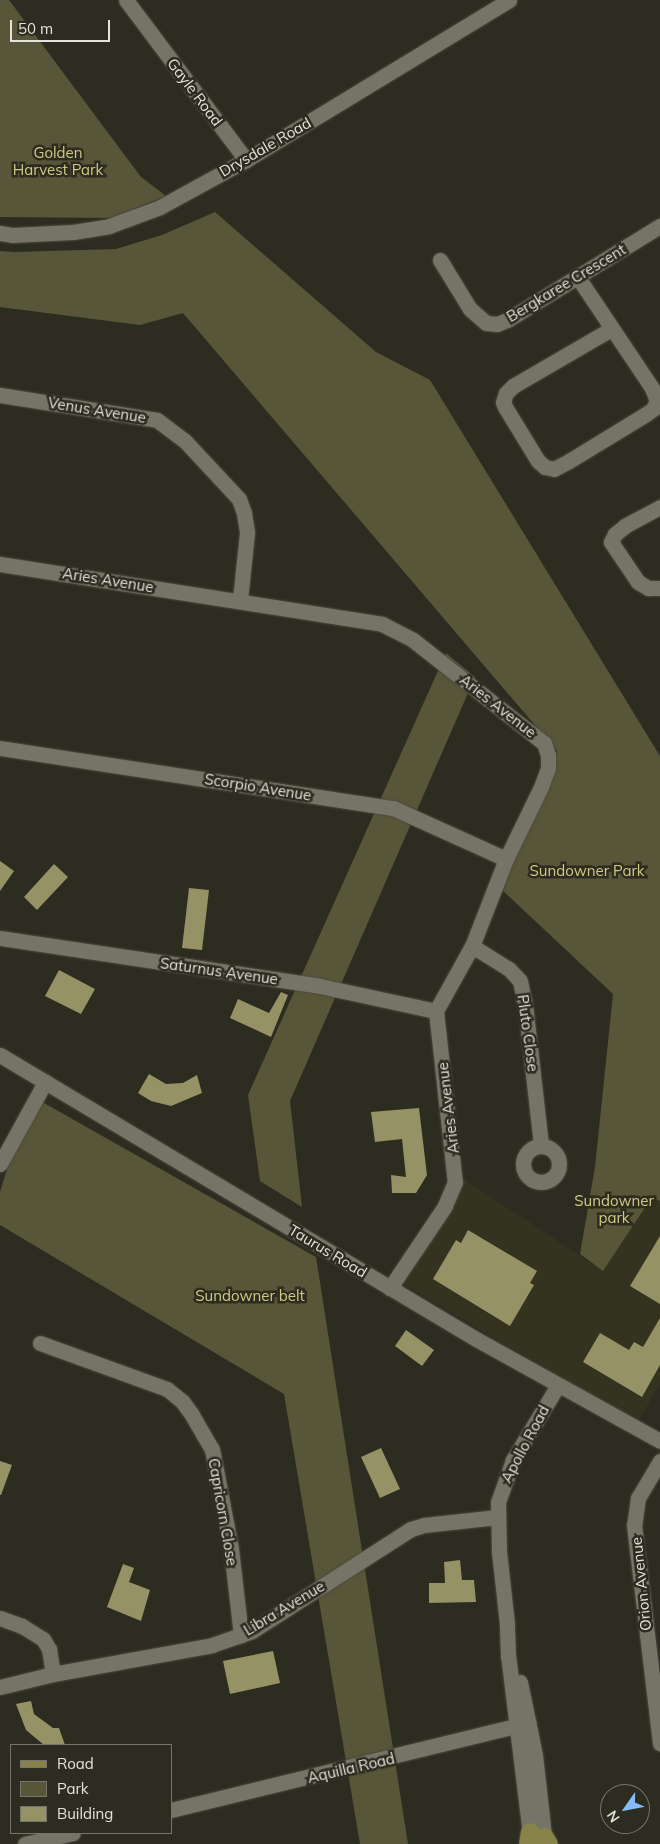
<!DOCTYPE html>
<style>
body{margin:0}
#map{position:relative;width:660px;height:1844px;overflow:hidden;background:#2d2c20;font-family:Mulish,sans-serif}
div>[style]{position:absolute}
.built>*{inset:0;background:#343320}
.green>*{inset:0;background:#585638}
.building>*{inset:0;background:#959265}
.roads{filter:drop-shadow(0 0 1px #4b4a40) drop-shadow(0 0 1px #4b4a40)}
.minor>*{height:15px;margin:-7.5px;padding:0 7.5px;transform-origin:7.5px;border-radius:7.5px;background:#757466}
.minor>.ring{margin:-7.5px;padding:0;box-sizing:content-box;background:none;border:15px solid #757466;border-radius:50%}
.major>*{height:19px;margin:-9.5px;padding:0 9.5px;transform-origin:9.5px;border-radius:9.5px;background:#88834a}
span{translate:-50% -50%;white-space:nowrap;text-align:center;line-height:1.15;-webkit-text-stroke:5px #2d2c20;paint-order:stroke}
.street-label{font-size:15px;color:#e3e3db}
.park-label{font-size:15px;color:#d0ca82}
.legend{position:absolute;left:10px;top:1744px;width:162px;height:90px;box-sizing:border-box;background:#2d2c20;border:1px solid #76756b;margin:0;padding:6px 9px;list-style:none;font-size:15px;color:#e3e3db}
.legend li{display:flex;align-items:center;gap:10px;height:25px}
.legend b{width:25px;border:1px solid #76756b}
.north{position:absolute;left:600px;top:1784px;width:50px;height:50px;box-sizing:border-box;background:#2d2c20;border:1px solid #76756b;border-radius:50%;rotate:237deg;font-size:14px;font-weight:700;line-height:20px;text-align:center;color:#e3e3db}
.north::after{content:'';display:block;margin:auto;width:18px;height:22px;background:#86bbfb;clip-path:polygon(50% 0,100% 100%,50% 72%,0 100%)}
.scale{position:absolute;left:10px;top:20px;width:100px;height:22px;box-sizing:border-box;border:2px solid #e3e3db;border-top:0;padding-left:6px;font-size:15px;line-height:18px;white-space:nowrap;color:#e3e3db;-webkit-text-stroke:4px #2d2c20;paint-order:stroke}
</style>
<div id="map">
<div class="built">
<i style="clip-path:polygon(458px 1175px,603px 1271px,652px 1197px,660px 1201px,660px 1384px,637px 1423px,394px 1278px)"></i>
</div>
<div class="green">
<i style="clip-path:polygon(0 0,9px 0,141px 177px,166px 196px,111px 218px,0 217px)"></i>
<i style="clip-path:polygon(215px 212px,376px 352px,430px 380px,660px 756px,660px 1201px,652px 1197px,603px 1271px,580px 1254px,595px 1167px,613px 994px,501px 889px,557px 751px,183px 313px,140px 325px,0 307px,0 251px,14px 252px,116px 249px,162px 235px)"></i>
<i style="clip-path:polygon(446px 653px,475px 677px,290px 1101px,302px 1207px,260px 1181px,248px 1095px)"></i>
<i style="clip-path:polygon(30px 1095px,316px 1257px,408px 1844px,360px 1844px,284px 1394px,0 1225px,0 1192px)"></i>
</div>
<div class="building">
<i style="clip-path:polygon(0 861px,14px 871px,0 891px)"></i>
<i style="clip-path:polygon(54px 864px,68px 877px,37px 910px,24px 897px)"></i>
<i style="clip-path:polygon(189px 888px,209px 890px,202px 950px,182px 948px)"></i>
<i style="clip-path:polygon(59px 970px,95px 989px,81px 1014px,45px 996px)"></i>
<i style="clip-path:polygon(281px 992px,288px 995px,271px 1037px,230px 1018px,238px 999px,269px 1013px)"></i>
<i style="clip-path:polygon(149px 1074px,166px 1084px,183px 1083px,197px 1075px,202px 1093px,171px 1106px,151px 1101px,138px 1093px)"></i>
<i style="clip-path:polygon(419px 1108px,427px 1175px,416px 1193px,392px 1193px,391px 1175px,406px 1177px,402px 1139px,375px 1142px,371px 1112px)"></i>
<i style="clip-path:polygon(468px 1230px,537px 1271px,530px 1283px,534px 1285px,510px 1326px,433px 1279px,456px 1240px,461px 1243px)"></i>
<i style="clip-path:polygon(660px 1236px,660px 1304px,630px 1286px)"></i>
<i style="clip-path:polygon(660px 1318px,660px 1365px,642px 1397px,583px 1362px,600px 1333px,629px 1350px,634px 1342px,643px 1347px)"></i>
<i style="clip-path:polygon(406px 1330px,434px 1350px,422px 1366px,395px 1346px)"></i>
<i style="clip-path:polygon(381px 1448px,400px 1489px,380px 1498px,361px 1457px)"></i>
<i style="clip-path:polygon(0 1461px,12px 1465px,1px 1495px,0 1495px)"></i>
<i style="clip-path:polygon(460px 1560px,462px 1580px,474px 1580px,476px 1602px,429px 1603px,429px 1583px,445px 1583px,444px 1562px)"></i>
<i style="clip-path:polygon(123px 1564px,134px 1568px,129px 1582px,150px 1590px,141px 1621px,107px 1607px)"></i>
<i style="clip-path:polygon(273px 1651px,280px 1683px,230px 1694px,223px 1661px)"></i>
<i style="clip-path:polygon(31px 1701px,34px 1714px,53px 1728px,59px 1728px,65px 1745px,44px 1745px,26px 1730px,16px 1704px)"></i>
</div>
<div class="roads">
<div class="minor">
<i style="left:126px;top:0;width:200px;rotate:53.1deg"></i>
<i style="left:0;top:233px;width:12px;rotate:9deg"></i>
<i style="left:12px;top:235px;width:61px;rotate:-2.8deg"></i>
<i style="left:73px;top:232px;width:36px;rotate:-9deg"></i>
<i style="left:109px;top:226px;width:54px;rotate:-20.4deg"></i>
<i style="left:160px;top:207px;width:98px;rotate:-28.7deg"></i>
<i style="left:246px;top:160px;width:308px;rotate:-31.3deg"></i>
<i style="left:440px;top:260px;width:57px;rotate:58.5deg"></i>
<i style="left:470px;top:309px;width:21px;rotate:41deg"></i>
<i style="left:486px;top:323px;width:11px;rotate:5deg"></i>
<i style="left:497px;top:324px;width:11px;rotate:-22deg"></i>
<i style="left:507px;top:320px;width:180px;rotate:-31.6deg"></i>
<i style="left:577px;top:276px;width:135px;rotate:56.2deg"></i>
<i style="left:652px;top:388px;width:14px;rotate:69deg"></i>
<i style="left:657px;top:401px;width:9px;rotate:117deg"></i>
<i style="left:653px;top:409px;width:9px;rotate:144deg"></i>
<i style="left:646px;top:414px;width:90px;rotate:148.6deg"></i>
<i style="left:569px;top:461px;width:17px;rotate:152deg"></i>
<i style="left:554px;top:469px;width:9px;rotate:-167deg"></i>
<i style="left:545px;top:467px;width:9px;rotate:-139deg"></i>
<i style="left:538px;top:461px;width:63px;rotate:-121.4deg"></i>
<i style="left:505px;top:407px;width:5px;rotate:-112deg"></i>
<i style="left:503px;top:402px;width:9px;rotate:-72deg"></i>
<i style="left:506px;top:393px;width:10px;rotate:-45deg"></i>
<i style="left:513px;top:386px;width:113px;rotate:-30.2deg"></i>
<i style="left:0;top:395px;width:159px;rotate:9deg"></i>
<i style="left:157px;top:420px;width:35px;rotate:37deg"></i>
<i style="left:185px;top:441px;width:79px;rotate:47deg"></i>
<i style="left:239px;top:499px;width:15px;rotate:70deg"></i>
<i style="left:244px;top:513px;width:20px;rotate:81deg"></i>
<i style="left:247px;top:533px;width:67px;rotate:96deg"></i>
<i style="left:660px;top:507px;width:40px;rotate:152deg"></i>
<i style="left:625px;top:526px;width:13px;rotate:141deg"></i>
<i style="left:615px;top:534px;width:9px;rotate:117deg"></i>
<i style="left:611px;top:542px;width:48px;rotate:56deg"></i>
<i style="left:638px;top:582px;width:12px;rotate:31deg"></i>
<i style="left:648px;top:588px;width:12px"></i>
<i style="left:0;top:564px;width:387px;rotate:8.9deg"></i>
<i style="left:382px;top:624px;width:35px;rotate:27deg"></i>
<i style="left:413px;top:640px;width:167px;rotate:38.2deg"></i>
<i style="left:544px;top:743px;width:13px;rotate:72deg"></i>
<i style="left:548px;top:755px;width:13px;rotate:90deg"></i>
<i style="left:548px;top:768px;width:20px;rotate:110deg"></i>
<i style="left:541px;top:787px;width:80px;rotate:115.9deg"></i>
<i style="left:506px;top:859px;width:93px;rotate:111.3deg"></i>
<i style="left:472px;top:946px;width:74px;rotate:119deg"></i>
<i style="left:436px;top:1011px;width:172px;rotate:83.7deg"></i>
<i style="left:455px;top:1182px;width:26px;rotate:113deg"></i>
<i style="left:445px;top:1206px;width:99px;rotate:123.9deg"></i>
<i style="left:0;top:748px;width:398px;rotate:8.7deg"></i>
<i style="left:393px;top:808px;width:124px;rotate:24.3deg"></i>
<i style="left:0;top:938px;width:324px;rotate:8.5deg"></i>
<i style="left:320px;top:986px;width:119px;rotate:12.2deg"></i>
<i style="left:472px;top:946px;width:44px;rotate:31.9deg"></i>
<i style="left:509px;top:969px;width:16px;rotate:47deg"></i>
<i style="left:520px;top:981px;width:24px;rotate:78deg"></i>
<i style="left:525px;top:1004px;width:142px;rotate:83.5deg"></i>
<i style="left:0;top:1055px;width:554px;rotate:30.82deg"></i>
<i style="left:476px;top:1339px;width:210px;rotate:29deg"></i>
<i class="ring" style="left:523px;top:1146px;width:21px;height:21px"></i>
<i style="left:0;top:1164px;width:94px;rotate:-61.2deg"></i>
<i style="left:40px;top:1343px;width:135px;rotate:19.9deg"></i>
<i style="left:167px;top:1389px;width:19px;rotate:39deg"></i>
<i style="left:182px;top:1401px;width:17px;rotate:54deg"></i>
<i style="left:192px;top:1415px;width:39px;rotate:60deg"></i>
<i style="left:212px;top:1449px;width:102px;rotate:79.2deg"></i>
<i style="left:231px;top:1549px;width:87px;rotate:83.4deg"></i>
<i style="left:660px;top:1461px;width:43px;rotate:120.7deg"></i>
<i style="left:638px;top:1498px;width:27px;rotate:98deg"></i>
<i style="left:634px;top:1525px;width:220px;rotate:83.2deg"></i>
<i style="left:0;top:1618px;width:23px;rotate:20deg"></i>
<i style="left:22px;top:1626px;width:25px;rotate:32deg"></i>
<i style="left:43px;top:1639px;width:12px;rotate:59deg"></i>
<i style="left:49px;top:1649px;width:25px;rotate:81deg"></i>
<i style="left:520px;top:1682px;width:75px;rotate:78.4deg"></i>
<i style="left:535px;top:1755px;width:90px;rotate:83.6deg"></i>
<i style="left:0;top:1687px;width:55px;rotate:-13.8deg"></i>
<i style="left:53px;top:1674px;width:162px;rotate:-10.3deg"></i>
<i style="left:212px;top:1645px;width:42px;rotate:-19.3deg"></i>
<i style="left:252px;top:1631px;width:189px;rotate:-32.7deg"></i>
<i style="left:411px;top:1529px;width:14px;rotate:-17deg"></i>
<i style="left:424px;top:1525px;width:74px;rotate:-6.2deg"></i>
<i style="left:171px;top:1810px;width:368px;rotate:-13.7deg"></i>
<i style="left:531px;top:1842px;width:187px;rotate:-97deg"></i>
<i style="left:508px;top:1656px;width:32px;rotate:-92deg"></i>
<i style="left:507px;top:1624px;width:72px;rotate:-96.3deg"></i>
<i style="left:499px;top:1552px;width:50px;rotate:-91.1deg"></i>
<i style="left:498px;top:1502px;width:45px;rotate:-70.3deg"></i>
<i style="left:513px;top:1460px;width:87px;rotate:-59deg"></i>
<i style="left:25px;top:1844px;width:49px;rotate:-12.9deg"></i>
</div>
<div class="major">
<i style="left:544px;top:1837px;width:8px;rotate:60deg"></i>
<i style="left:528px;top:1844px;width:12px;rotate:-81deg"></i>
</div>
</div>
<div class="street-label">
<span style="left:195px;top:92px;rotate:53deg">Gayle Road</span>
<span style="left:265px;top:147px;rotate:-30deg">Drysdale Road</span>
<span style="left:566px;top:283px;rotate:-31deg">Bergkaree Crescent</span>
<span style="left:97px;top:410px;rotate:9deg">Venus Avenue</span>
<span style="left:108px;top:580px;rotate:9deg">Aries Avenue</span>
<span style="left:498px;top:706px;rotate:38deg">Aries Avenue</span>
<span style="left:258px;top:787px;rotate:9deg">Scorpio Avenue</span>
<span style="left:219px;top:971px;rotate:8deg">Saturnus Avenue</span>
<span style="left:528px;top:1033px;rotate:82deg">Pluto Close</span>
<span style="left:448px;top:1108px;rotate:-97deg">Aries Avenue</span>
<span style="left:328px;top:1251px;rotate:31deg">Taurus Road</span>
<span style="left:525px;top:1444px;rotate:-62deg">Apollo Road</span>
<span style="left:223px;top:1512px;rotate:80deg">Capricorn Close</span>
<span style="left:641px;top:1584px;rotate:-96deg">Orion Avenue</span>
<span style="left:284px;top:1608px;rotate:-31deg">Libra Avenue</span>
<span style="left:351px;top:1768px;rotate:-13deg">Aquilla Road</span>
</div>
<div class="park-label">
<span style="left:58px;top:161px">Golden<br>Harvest Park</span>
<span style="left:587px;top:871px">Sundowner Park</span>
<span style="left:614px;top:1209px">Sundowner<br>park</span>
<span style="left:250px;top:1296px">Sundowner belt</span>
</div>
<ul class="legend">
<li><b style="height:6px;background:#88834a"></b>Road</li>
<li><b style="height:14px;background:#585638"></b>Park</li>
<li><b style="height:14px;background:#959265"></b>Building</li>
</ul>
<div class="north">N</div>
<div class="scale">50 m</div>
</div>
